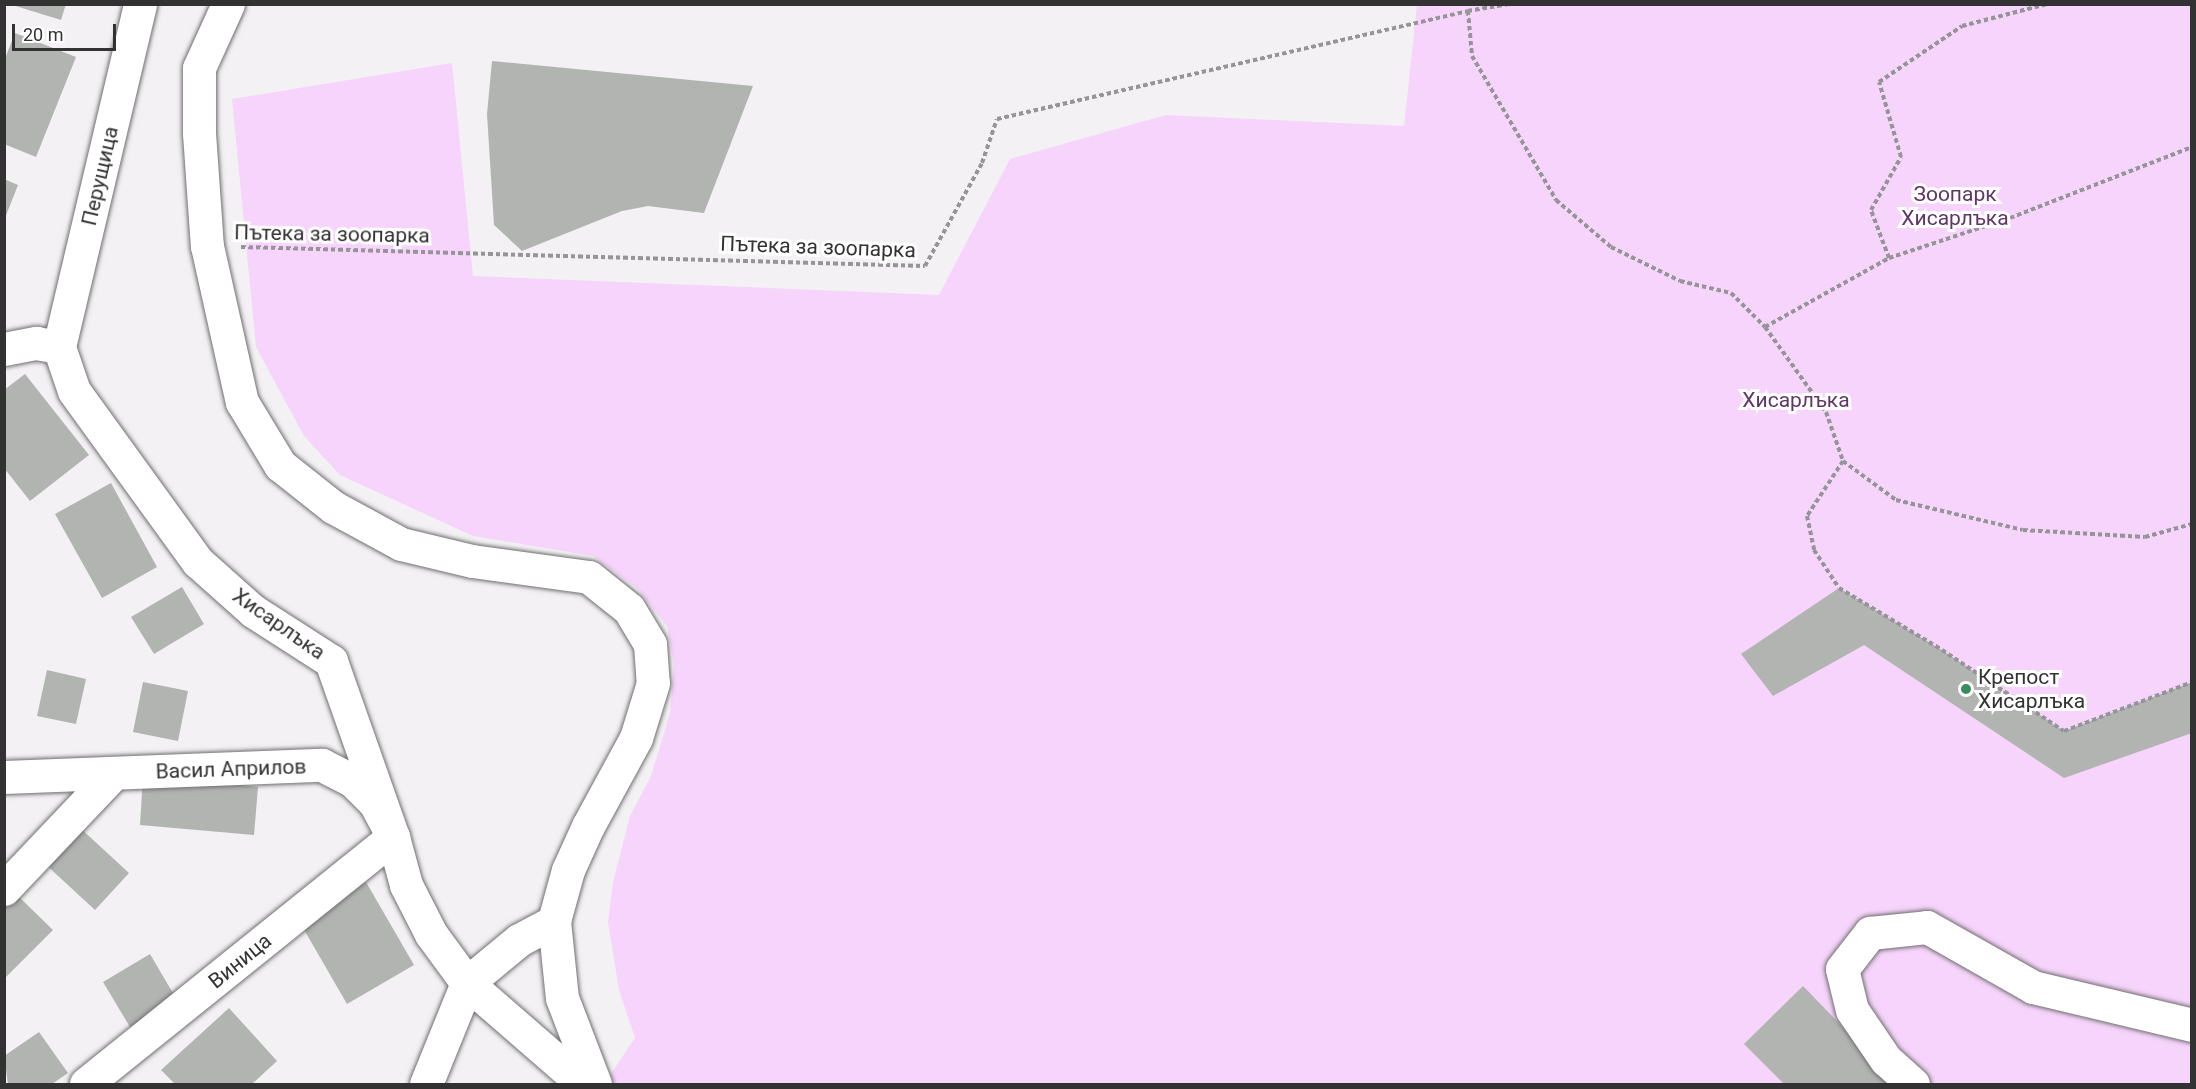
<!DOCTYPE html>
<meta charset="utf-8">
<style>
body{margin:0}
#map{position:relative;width:2196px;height:1089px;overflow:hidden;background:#f3f1f4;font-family:Roboto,sans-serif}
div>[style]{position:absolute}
.green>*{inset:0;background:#f6d4fb}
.building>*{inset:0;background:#b2b4b2}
.path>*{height:4px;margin-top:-2px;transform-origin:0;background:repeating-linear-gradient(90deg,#959496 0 4.5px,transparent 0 7.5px)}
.roads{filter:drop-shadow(0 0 2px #716f71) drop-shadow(0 0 2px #716f71)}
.minor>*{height:33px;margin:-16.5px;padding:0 16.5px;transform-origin:16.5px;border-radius:16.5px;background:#fff}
.dots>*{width:16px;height:16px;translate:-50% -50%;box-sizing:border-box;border:3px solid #fff;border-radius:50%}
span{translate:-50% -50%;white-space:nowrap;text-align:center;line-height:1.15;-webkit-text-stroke:6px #fff;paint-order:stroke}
.street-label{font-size:21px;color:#323232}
.park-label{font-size:21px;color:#603567}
.poi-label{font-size:21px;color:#323232}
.left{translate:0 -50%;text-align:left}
.frame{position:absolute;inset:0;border:6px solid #323232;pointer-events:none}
.scale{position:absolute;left:12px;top:24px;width:104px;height:27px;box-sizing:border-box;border:3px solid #323232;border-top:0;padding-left:8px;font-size:18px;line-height:21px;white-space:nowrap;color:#323232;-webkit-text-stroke:4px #fff;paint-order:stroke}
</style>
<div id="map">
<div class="green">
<i style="clip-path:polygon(1417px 5px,2191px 5px,2191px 1084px,604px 1084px,635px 1038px,619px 990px,608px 922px,613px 882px,630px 816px,651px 776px,670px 713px,674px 665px,667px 626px,637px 588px,593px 556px,473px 536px,340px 475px,304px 436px,256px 347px,232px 99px,452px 63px,473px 276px,939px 295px,1010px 159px,1166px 115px,1404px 126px)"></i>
</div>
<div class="building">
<i style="clip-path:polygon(9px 4px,66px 4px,61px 20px)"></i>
<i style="clip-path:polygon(15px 33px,76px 57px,36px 157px,4px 144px,4px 61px)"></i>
<i style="clip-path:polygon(492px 61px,753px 86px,704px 213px,648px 206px,622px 211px,522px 251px,494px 225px,487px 114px)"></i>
<i style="clip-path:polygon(4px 179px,18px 185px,5px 218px,4px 217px)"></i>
<i style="clip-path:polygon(25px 374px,89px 455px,30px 501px,4px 468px,4px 390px)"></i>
<i style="clip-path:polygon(111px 483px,157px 567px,102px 598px,55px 514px)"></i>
<i style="clip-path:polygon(182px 587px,204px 624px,154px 654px,131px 617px)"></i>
<i style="clip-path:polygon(1839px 588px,1942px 650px,2064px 731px,2192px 682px,2192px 733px,2064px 778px,1864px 645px,1773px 696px,1741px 654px)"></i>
<i style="clip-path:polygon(47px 670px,86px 679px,76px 724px,37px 716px)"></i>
<i style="clip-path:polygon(143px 682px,188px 691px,178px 741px,133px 732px)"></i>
<i style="clip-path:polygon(143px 776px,258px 787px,254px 835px,140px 825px)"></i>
<i style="clip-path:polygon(77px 825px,129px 873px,95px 910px,43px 862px)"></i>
<i style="clip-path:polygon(366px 882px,414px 965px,347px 1004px,299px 921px)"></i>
<i style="clip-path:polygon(15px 893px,53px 930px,4px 979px,4px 904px)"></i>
<i style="clip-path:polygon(150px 954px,177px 1000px,130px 1027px,103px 982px)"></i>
<i style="clip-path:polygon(1803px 986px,1898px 1084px,1784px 1084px,1744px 1044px)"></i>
<i style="clip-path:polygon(229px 1008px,277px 1061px,252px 1084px,175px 1084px,161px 1070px)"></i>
<i style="clip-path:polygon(39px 1032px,68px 1073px,52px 1084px,8px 1084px,4px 1056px)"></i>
</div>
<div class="path">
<i style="left:1509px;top:4px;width:42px;rotate:170.3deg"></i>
<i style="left:1468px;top:11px;width:45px;rotate:84.9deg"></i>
<i style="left:1472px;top:56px;width:167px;rotate:59.7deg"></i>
<i style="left:1556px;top:200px;width:72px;rotate:40.5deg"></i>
<i style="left:1611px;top:247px;width:77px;rotate:26.2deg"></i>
<i style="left:1680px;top:281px;width:52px;rotate:13.2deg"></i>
<i style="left:1731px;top:293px;width:48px;rotate:45deg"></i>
<i style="left:1765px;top:327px;width:105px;rotate:54.3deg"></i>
<i style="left:1826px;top:412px;width:52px;rotate:70.9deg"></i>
<i style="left:1843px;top:461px;width:66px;rotate:36.3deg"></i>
<i style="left:1896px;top:500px;width:130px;rotate:13.3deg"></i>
<i style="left:2023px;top:530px;width:122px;rotate:3.3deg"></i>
<i style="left:2145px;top:537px;width:49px;rotate:-15.5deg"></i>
<i style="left:241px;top:247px;width:684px;rotate:1.59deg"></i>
<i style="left:925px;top:266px;width:118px;rotate:-61deg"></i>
<i style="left:982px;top:163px;width:46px;rotate:-71.2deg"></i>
<i style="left:997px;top:119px;width:483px;rotate:-12.9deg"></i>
<i style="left:1889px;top:258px;width:51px;rotate:-110.6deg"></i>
<i style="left:1871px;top:210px;width:61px;rotate:-60.5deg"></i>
<i style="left:1901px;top:157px;width:78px;rotate:-106.3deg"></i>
<i style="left:1879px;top:82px;width:100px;rotate:-34deg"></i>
<i style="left:1962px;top:26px;width:88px;rotate:-14.5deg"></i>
<i style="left:1765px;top:327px;width:142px;rotate:-29.1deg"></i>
<i style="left:1889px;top:258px;width:127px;rotate:-18.3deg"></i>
<i style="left:2010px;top:218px;width:195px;rotate:-21.3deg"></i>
<i style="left:1843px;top:461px;width:66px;rotate:123.2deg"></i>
<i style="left:1807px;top:516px;width:35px;rotate:78deg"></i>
<i style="left:1814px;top:550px;width:45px;rotate:56.7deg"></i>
<i style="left:1839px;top:588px;width:120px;rotate:31deg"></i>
<i style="left:1942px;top:650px;width:146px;rotate:33.6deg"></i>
<i style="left:2064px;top:731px;width:137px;rotate:-20.9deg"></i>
</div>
<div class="roads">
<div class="minor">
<i style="left:228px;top:4px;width:70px;rotate:114.4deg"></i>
<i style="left:199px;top:68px;width:65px;rotate:90deg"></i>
<i style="left:199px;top:133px;width:113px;rotate:86deg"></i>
<i style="left:207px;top:246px;width:160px;rotate:77.4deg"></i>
<i style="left:242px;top:402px;width:74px;rotate:58.9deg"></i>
<i style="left:280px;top:465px;width:68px;rotate:38.4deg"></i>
<i style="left:333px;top:507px;width:77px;rotate:28.6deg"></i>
<i style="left:401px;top:544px;width:73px;rotate:13.5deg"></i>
<i style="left:472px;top:561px;width:118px;rotate:7.8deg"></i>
<i style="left:589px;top:577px;width:51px;rotate:38.7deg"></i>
<i style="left:629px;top:609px;width:41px;rotate:59deg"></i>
<i style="left:650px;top:644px;width:39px;rotate:86deg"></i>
<i style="left:653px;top:683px;width:58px;rotate:107.2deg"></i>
<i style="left:636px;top:738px;width:100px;rotate:118.6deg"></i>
<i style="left:588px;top:826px;width:48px;rotate:114.4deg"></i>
<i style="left:568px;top:870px;width:53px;rotate:105.4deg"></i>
<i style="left:554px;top:921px;width:77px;rotate:84.1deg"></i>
<i style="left:562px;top:998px;width:92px;rotate:69deg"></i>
<i style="left:59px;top:347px;width:46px;rotate:71.2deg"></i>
<i style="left:74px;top:391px;width:211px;rotate:54.1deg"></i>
<i style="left:198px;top:562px;width:74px;rotate:41.7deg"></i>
<i style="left:253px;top:611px;width:93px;rotate:32.7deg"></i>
<i style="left:331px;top:661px;width:187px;rotate:70.6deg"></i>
<i style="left:393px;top:837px;width:394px;rotate:141.2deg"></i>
<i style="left:59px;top:347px;width:352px;rotate:-76.7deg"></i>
<i style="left:4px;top:349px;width:33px;rotate:-11deg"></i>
<i style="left:36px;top:343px;width:23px;rotate:10deg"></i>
<i style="left:4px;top:777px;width:318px;rotate:-2.2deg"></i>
<i style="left:322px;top:765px;width:34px;rotate:27deg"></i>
<i style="left:352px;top:780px;width:33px;rotate:45deg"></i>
<i style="left:375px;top:803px;width:38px;rotate:62deg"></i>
<i style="left:393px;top:837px;width:50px;rotate:74.8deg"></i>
<i style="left:406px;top:885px;width:55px;rotate:63deg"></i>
<i style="left:431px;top:934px;width:61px;rotate:53.7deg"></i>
<i style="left:467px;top:983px;width:154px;rotate:41deg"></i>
<i style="left:4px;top:889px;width:158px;rotate:-46.5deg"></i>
<i style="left:426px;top:1084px;width:109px;rotate:-67.9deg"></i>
<i style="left:467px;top:983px;width:67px;rotate:-39.6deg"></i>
<i style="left:519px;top:940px;width:40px;rotate:-28deg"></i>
<i style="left:1913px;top:1084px;width:36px;rotate:-138deg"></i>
<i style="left:1886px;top:1060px;width:60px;rotate:-124.2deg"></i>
<i style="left:1852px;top:1010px;width:42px;rotate:-103.7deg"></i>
<i style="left:1842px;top:969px;width:46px;rotate:-52.1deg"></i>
<i style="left:1870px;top:933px;width:57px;rotate:-6deg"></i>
<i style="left:1927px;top:927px;width:122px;rotate:29.5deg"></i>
<i style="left:2033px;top:987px;width:163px;rotate:13.4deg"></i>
</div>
</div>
<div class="dots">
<i style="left:1966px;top:689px;background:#388c5e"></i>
</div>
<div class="street-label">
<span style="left:100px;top:176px;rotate:-77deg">Перущица</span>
<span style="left:332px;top:234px;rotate:1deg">Пътека за зоопарка</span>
<span style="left:818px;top:247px;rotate:2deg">Пътека за зоопарка</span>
<span style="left:279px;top:624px;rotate:35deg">Хисарлъка</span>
<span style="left:231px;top:769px;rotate:-2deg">Васил Априлов</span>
<span style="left:240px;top:961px;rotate:-39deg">Виница</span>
</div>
<div class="park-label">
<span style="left:1955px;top:206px">Зоопарк<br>Хисарлъка</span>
<span style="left:1796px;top:400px">Хисарлъка</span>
</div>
<div class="poi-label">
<span class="left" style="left:1978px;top:689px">Крепост<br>Хисарлъка</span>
</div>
<div class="frame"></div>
<div class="scale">20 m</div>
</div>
